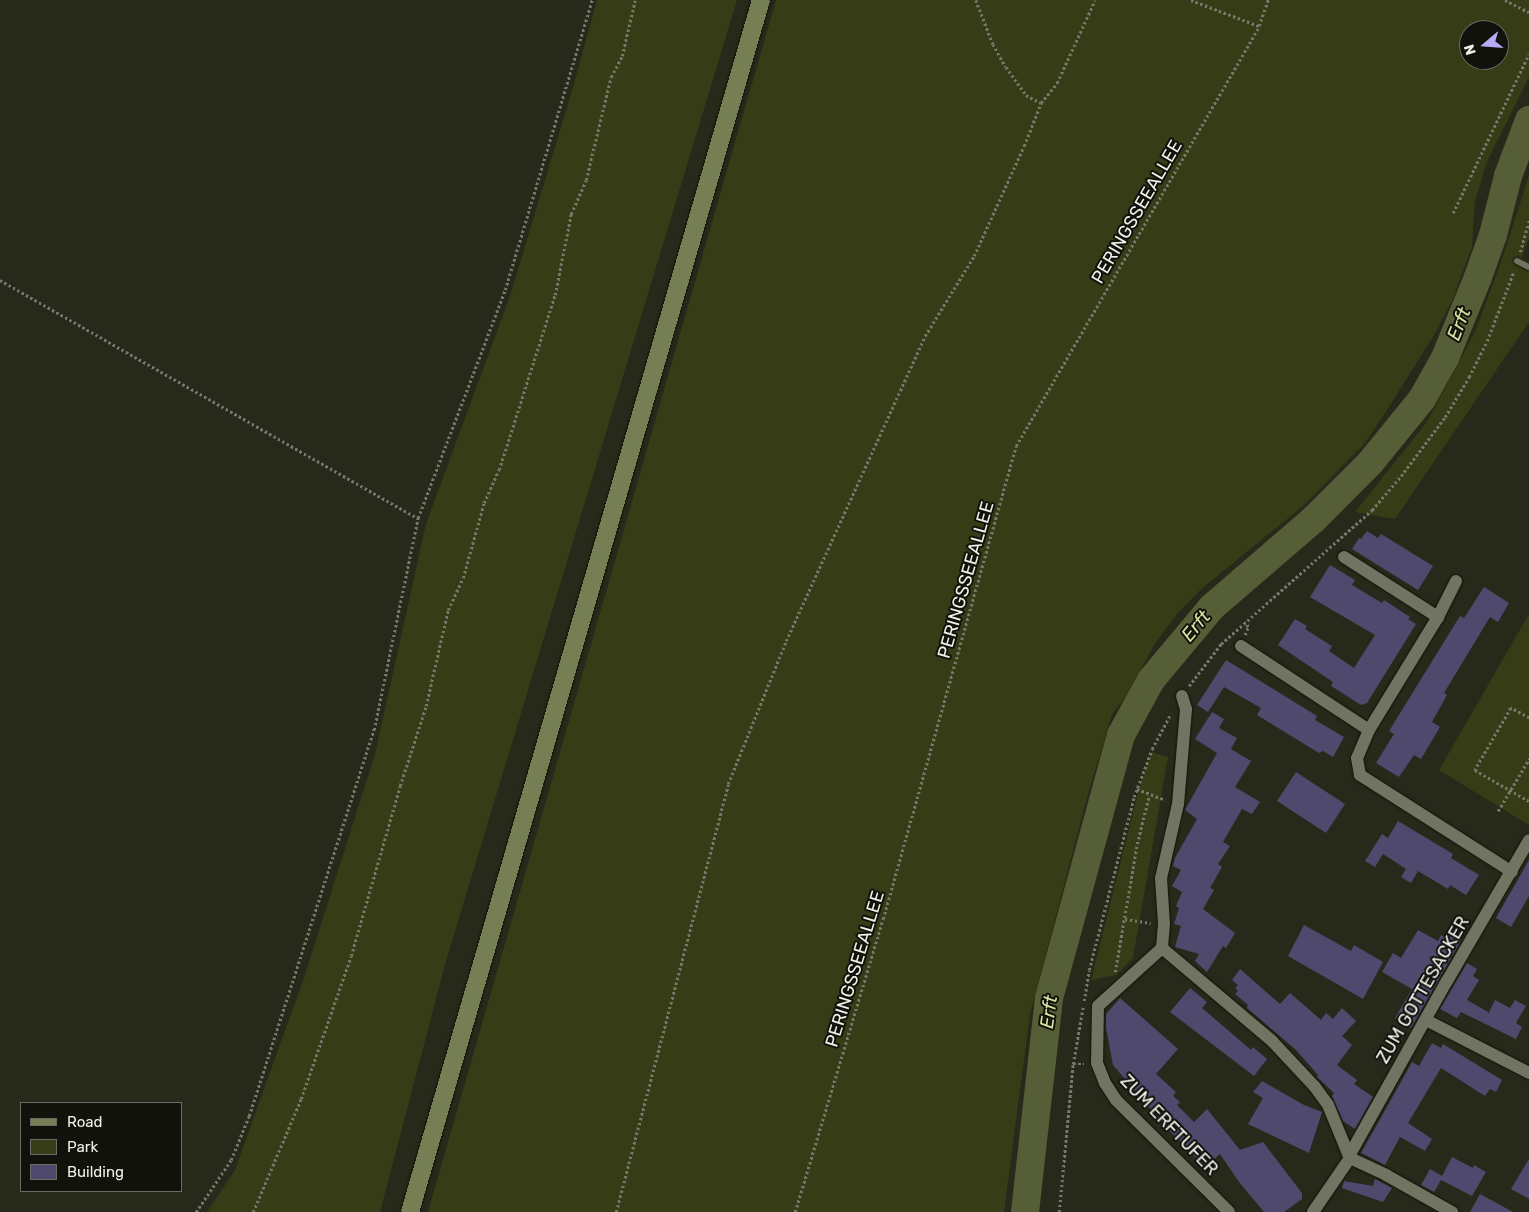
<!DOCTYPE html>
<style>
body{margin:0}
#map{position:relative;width:1529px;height:1212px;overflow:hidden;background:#272a1b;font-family:Rubik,sans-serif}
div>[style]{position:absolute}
.green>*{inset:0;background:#363c16}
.river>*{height:28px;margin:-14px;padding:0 14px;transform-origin:14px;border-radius:14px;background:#565e37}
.building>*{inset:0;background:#4e496d}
.path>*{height:2.5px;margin-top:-1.25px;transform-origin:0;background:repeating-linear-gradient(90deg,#75786b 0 2.5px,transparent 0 5px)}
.roads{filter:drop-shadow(0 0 1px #101205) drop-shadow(0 0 1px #101205)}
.service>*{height:6px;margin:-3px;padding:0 3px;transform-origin:3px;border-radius:3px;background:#707463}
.minor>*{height:12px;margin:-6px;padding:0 6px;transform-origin:6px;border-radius:6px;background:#707463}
.secondary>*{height:18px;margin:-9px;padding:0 9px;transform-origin:9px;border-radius:9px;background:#767e54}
span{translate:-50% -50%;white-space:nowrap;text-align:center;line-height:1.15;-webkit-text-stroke:4px #10120b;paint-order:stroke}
.street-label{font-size:18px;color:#f0f2e9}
.water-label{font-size:19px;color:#d7e5a2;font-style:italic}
.legend{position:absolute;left:20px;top:1102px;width:162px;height:90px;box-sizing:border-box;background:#10120b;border:1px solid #6a6c64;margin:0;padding:6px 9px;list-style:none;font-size:15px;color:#f0f2e9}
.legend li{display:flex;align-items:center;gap:10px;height:25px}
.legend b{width:25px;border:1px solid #6a6c64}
.north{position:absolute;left:1459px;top:20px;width:50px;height:50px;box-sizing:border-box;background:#10120b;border:1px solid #6a6c64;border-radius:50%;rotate:252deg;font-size:14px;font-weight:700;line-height:20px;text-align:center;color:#f0f2e9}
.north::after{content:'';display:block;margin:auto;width:18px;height:22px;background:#b7abf8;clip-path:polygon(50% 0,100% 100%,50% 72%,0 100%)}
</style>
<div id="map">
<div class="green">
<i style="clip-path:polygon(597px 0,737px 0,446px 961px,380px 1212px,207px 1212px,235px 1170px,305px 975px,375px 754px,426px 524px,510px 296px,574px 84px)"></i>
<i style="clip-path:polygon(evenodd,776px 0,1529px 0,1529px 77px,1486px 164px,1475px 202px,1472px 247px,1452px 301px,1434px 335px,1387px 410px,1364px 444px,1303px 506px,1200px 590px,1177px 614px,1154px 645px,1125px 698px,1112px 714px,1087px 798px,1030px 1014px,1004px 1212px,428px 1212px,776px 0,1469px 30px,1499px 30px,1499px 60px,1469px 60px,1469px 30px)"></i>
<i style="clip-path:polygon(1529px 175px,1529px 237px,1522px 257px,1529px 261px,1529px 322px,1395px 519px,1355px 512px,1427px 422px,1475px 332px,1502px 260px)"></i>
<i style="clip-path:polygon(1529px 614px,1529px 825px,1439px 770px)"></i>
<i style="clip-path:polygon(1151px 752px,1168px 757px,1133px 958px,1116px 975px,1091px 980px,1137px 797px)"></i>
</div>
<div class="river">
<i style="left:1025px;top:1212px;width:215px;rotate:-83.6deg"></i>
<i style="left:1049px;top:998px;width:273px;rotate:-74.7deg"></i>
<i style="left:1121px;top:735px;width:63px;rotate:-61.4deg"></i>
<i style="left:1151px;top:680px;width:95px;rotate:-50.1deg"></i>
<i style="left:1212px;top:607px;width:135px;rotate:-40.8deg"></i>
<i style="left:1314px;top:519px;width:79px;rotate:-45deg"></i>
<i style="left:1370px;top:463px;width:82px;rotate:-50.9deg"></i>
<i style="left:1422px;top:399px;width:47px;rotate:-60.7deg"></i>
<i style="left:1445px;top:358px;width:87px;rotate:-67.8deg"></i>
<i style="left:1478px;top:277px;width:45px;rotate:-70.3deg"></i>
<i style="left:1493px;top:235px;width:61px;rotate:-75.7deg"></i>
<i style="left:1508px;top:176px;width:60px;rotate:-69.4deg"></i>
</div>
<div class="building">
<i style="clip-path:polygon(1367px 531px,1378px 538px,1381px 534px,1433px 566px,1418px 590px,1352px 549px,1359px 538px,1361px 539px)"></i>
<i style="clip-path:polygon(1330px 565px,1355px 580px,1352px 585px,1382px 603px,1384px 600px,1410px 617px,1408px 619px,1416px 624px,1367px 703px,1361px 705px,1331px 686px,1333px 682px,1278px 645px,1295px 619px,1307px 626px,1305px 629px,1332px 646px,1329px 651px,1354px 668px,1375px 635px,1310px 597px)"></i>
<i style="clip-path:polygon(1484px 587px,1509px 603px,1498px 622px,1490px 617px,1444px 693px,1447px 695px,1432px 722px,1440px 727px,1421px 759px,1414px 755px,1399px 777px,1376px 763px,1394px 734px,1389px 731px,1460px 616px,1464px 618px)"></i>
<i style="clip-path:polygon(1226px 660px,1317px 716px,1315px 720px,1344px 737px,1333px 757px,1323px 751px,1319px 753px,1257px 715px,1261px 708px,1224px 687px,1208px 712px,1197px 705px)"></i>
<i style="clip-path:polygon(1212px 712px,1224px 719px,1219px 728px,1237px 738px,1231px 749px,1251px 761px,1235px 787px,1260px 802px,1252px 814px,1242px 809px,1223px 842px,1230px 846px,1218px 864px,1222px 867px,1210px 888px,1214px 890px,1203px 909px,1235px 933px,1226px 948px,1223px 946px,1207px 972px,1195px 961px,1199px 954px,1175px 947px,1181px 926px,1174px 924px,1179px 908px,1176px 906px,1182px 892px,1172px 886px,1181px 870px,1173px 866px,1175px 858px,1197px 819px,1185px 810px,1217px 753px,1195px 739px)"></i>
<i style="clip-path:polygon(1296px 772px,1345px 804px,1326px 833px,1277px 801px)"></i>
<i style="clip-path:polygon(1398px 821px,1453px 854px,1451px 858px,1479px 875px,1466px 895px,1450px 885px,1448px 889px,1418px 871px,1411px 883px,1401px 877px,1406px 869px,1383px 854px,1375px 867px,1365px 861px,1382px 834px,1388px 838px)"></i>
<i style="clip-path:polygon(1529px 860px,1529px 896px,1511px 927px,1496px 918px)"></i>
<i style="clip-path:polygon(1304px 925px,1351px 951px,1354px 945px,1383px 962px,1363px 999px,1288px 956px)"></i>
<i style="clip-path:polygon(1418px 930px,1438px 941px,1441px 935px,1445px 937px,1448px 931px,1462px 939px,1411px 1028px,1395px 1018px,1412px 989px,1382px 972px,1393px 953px,1401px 958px)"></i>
<i style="clip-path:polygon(1467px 963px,1477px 969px,1473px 976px,1479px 980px,1467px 1000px,1488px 1012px,1488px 1014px,1495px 1000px,1510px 1008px,1515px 1000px,1526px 1006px,1516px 1023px,1522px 1027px,1516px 1039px,1461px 1012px,1457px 1018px,1440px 1009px)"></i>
<i style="clip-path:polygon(1240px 969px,1280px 1004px,1290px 993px,1321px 1020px,1326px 1013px,1333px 1019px,1342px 1008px,1356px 1021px,1342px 1036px,1352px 1045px,1337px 1065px,1357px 1080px,1354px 1084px,1373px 1097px,1355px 1129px,1343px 1121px,1332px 1096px,1334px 1093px,1317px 1077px,1318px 1075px,1296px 1050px,1247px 1008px,1248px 1005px,1235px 994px,1238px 991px,1235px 988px,1238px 985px,1232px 980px)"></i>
<i style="clip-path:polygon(1190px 988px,1207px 1002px,1202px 1008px,1251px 1050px,1253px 1047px,1267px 1059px,1254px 1076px,1170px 1012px)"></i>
<i style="clip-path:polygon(1120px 998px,1178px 1049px,1156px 1074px,1176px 1092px,1173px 1096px,1180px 1102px,1177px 1105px,1194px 1122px,1207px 1109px,1240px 1150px,1263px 1142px,1302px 1193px,1302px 1199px,1284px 1212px,1264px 1212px,1239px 1182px,1220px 1154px,1205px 1167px,1167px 1128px,1113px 1065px,1106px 1028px,1106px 1014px)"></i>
<i style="clip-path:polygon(1432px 1043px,1441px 1048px,1443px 1044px,1502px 1080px,1496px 1092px,1490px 1089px,1485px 1096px,1441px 1068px,1408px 1123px,1432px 1139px,1425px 1151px,1400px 1137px,1385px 1165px,1361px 1153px,1412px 1062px,1419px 1066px)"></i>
<i style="clip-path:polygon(1262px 1081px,1304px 1105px,1322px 1112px,1309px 1153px,1248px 1124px,1263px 1098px,1253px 1092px)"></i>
<i style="clip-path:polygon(1452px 1157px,1473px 1168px,1474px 1165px,1486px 1172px,1472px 1196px,1441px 1180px,1434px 1192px,1421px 1185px,1430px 1169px,1442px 1176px)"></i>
<i style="clip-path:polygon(1529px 1159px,1529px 1199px,1511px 1189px)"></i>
<i style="clip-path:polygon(1375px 1179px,1392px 1188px,1383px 1202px,1342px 1188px,1344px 1181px,1373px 1186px)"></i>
<i style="clip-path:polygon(1480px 1194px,1513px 1212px,1470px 1212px)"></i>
</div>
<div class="path">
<i style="left:976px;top:0;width:47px;rotate:68.9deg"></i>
<i style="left:993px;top:44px;width:26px;rotate:61deg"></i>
<i style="left:1006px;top:67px;width:34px;rotate:54deg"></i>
<i style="left:1026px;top:95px;width:17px;rotate:28deg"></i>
<i style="left:1191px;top:0;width:73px;rotate:20.9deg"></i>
<i style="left:1505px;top:0;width:27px;rotate:27deg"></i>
<i style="left:1453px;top:213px;width:176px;rotate:-64.5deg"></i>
<i style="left:1520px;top:252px;width:33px;rotate:-74deg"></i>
<i style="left:0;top:280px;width:481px;rotate:29.7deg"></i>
<i style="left:1245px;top:635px;width:9px;rotate:-69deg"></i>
<i style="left:1248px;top:627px;width:6px;rotate:-121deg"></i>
<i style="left:1189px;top:686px;width:53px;rotate:-52.7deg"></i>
<i style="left:1221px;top:644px;width:202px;rotate:-41.6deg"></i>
<i style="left:1372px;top:510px;width:45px;rotate:-49.5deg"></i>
<i style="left:1401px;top:476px;width:74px;rotate:-53.3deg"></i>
<i style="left:1445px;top:417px;width:47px;rotate:-59deg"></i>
<i style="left:1469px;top:377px;width:40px;rotate:-63.4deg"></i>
<i style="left:1487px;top:341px;width:75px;rotate:-68.9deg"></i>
<i style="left:1529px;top:718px;width:21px;rotate:-151deg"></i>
<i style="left:1511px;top:708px;width:72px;rotate:120.1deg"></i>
<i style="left:1475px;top:770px;width:62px;rotate:29.9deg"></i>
<i style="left:1137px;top:789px;width:30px;rotate:21deg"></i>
<i style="left:1498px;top:811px;width:61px;rotate:-59.2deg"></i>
<i style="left:1125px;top:919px;width:26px;rotate:9deg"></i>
<i style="left:1115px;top:972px;width:130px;rotate:-80.2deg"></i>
<i style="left:1137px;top:844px;width:49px;rotate:-76deg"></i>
<i style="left:1084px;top:1001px;width:31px;rotate:-81deg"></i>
<i style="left:1089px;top:970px;width:179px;rotate:-75.4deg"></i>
<i style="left:1134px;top:797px;width:51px;rotate:-69.4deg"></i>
<i style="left:1152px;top:749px;width:40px;rotate:-62deg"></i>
<i style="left:1073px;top:1064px;width:11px"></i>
<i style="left:196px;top:1212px;width:63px;rotate:-56.1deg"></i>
<i style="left:231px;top:1160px;width:48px;rotate:-67.8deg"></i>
<i style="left:249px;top:1116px;width:406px;rotate:-72.1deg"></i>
<i style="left:374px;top:730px;width:217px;rotate:-78.3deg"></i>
<i style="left:418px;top:518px;width:244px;rotate:-69.1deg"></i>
<i style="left:505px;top:290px;width:303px;rotate:-73.3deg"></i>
<i style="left:253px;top:1212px;width:123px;rotate:-67deg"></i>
<i style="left:301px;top:1099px;width:151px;rotate:-70.7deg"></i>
<i style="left:351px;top:956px;width:177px;rotate:-73.9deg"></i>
<i style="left:400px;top:786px;width:84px;rotate:-72deg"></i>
<i style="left:426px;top:706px;width:98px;rotate:-77.1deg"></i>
<i style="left:448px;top:610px;width:35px;rotate:-65deg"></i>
<i style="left:463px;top:578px;width:78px;rotate:-74.4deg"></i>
<i style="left:484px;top:503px;width:36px;rotate:-66deg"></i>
<i style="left:499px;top:470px;width:184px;rotate:-72.3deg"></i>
<i style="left:555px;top:295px;width:83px;rotate:-78.8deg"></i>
<i style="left:571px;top:214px;width:37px;rotate:-66deg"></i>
<i style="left:586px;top:180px;width:106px;rotate:-76.4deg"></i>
<i style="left:611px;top:77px;width:24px;rotate:-62deg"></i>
<i style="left:622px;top:56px;width:57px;rotate:-76.9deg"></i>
<i style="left:616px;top:1212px;width:442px;rotate:-75.3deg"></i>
<i style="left:728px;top:784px;width:154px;rotate:-67.9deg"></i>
<i style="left:786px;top:641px;width:335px;rotate:-65.5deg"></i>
<i style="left:925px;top:336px;width:94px;rotate:-58.5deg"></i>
<i style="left:974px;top:256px;width:121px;rotate:-65.6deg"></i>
<i style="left:1024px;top:146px;width:46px;rotate:-68.4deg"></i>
<i style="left:1041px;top:103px;width:26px;rotate:-51deg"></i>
<i style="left:1057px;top:83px;width:91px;rotate:-65.4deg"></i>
<i style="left:795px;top:1212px;width:306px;rotate:-73.3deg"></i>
<i style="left:883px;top:919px;width:491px;rotate:-74.3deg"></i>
<i style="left:1016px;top:446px;width:485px;rotate:-59.9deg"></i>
<i style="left:1259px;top:26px;width:28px;rotate:-71deg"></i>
<i style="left:1059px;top:1212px;width:149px;rotate:-84.6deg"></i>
<i style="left:1073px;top:1064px;width:58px;rotate:-80deg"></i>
</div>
<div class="roads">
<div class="service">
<i style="left:1517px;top:261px;width:13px;rotate:27deg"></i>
</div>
<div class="minor">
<i style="left:1344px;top:557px;width:112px;rotate:32.6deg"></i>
<i style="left:1456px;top:581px;width:40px;rotate:116.6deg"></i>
<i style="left:1438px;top:617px;width:132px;rotate:121.4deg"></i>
<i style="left:1369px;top:730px;width:30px;rotate:113deg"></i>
<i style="left:1357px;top:758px;width:17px;rotate:80deg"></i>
<i style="left:1360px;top:775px;width:180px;rotate:32.5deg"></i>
<i style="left:1241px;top:646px;width:153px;rotate:33.3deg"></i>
<i style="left:1182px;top:696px;width:14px;rotate:73deg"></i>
<i style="left:1186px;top:709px;width:95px;rotate:94.8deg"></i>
<i style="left:1178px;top:804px;width:76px;rotate:102.9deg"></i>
<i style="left:1161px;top:878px;width:46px;rotate:86.3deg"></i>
<i style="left:1164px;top:924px;width:24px;rotate:95deg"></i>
<i style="left:1162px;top:948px;width:86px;rotate:137.8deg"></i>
<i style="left:1098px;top:1006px;width:57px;rotate:91deg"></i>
<i style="left:1097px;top:1063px;width:22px;rotate:68deg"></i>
<i style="left:1105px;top:1083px;width:20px;rotate:57deg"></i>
<i style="left:1116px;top:1100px;width:159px;rotate:44.7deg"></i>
<i style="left:1162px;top:948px;width:144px;rotate:40.2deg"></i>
<i style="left:1272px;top:1041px;width:63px;rotate:46.9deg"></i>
<i style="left:1315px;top:1087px;width:22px;rotate:54deg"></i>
<i style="left:1328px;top:1105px;width:55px;rotate:67.6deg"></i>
<i style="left:1426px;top:1020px;width:116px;rotate:27.2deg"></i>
<i style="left:1350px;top:1158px;width:40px;rotate:25deg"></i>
<i style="left:1386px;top:1175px;width:76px;rotate:29.3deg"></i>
<i style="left:1313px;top:1212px;width:65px;rotate:-55.6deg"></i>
<i style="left:1350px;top:1158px;width:2px;rotate:-117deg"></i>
<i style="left:1349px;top:1156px;width:201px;rotate:-60.8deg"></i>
<i style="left:1447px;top:981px;width:163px;rotate:-59.8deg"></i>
</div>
<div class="secondary">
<i style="left:410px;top:1212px;width:1262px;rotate:-73.85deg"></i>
</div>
</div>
<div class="street-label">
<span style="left:1137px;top:212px;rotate:-60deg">PERINGSSEEALLEE</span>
<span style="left:966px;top:580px;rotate:-74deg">PERINGSSEEALLEE</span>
<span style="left:855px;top:969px;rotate:-73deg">PERINGSSEEALLEE</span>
<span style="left:1423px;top:990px;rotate:-60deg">ZUM GOTTESACKER</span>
<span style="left:1169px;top:1125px;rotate:46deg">ZUM ERFTUFER</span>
</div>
<div class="water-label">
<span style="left:1459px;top:324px;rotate:-68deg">Erft</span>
<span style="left:1196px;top:626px;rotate:-50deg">Erft</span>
<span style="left:1049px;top:1012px;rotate:-82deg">Erft</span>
</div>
<ul class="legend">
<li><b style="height:6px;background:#767e54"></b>Road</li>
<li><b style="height:14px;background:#363c16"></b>Park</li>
<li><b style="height:14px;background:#4e496d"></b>Building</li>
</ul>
<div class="north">N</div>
</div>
